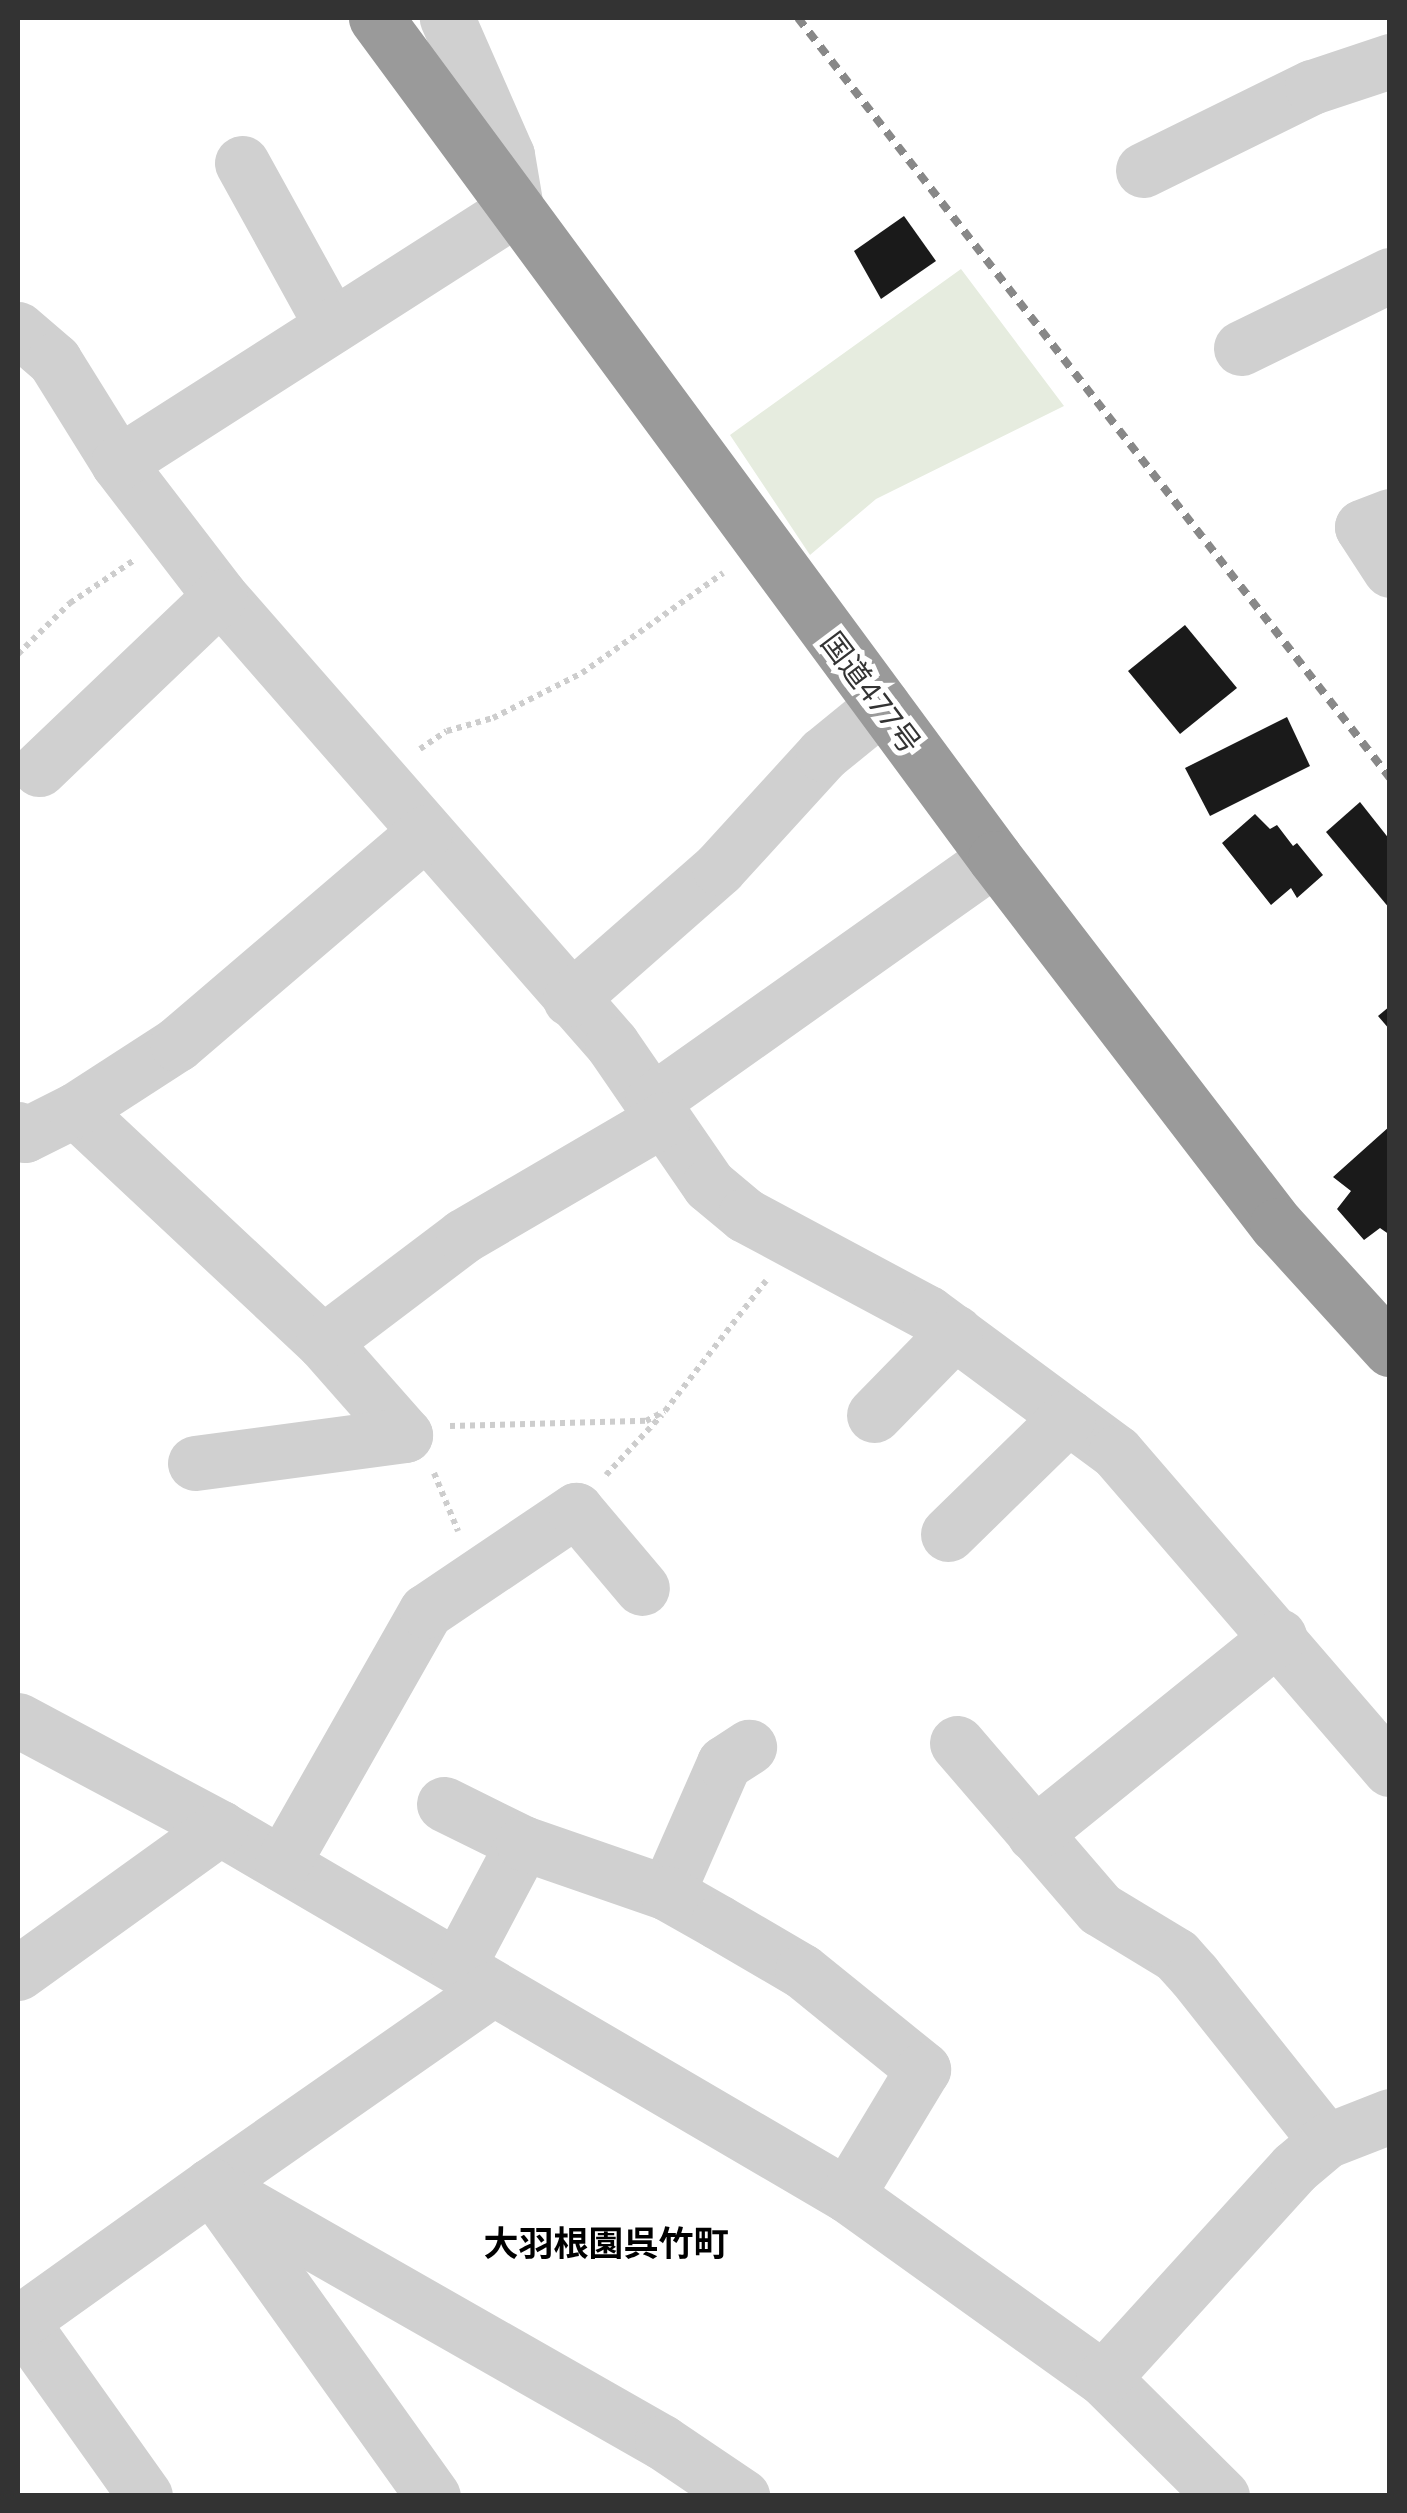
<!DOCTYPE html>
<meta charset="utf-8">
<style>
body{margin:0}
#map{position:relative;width:1407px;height:2513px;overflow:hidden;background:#fff;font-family:Lato,"Noto Sans JP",sans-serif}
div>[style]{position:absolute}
.green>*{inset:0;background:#e6ecdf}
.building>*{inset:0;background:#1a1a1a}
.path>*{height:6px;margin-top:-3px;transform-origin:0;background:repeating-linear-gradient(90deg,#cdcdcd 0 5px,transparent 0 10px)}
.minor>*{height:55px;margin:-27.5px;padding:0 27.5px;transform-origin:27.5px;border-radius:27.5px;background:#d0d0d0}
.highway>*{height:55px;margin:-27.5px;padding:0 27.5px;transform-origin:27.5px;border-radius:27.5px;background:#9a9a9a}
.rail>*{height:8px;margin-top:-4px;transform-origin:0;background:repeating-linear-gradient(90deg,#888 0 10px,transparent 0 18px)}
span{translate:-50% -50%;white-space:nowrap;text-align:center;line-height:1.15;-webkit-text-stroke:10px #fff;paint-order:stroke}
.street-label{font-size:30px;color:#333}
.quarter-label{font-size:35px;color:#000;font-weight:700}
.frame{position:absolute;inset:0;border:20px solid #333;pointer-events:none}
</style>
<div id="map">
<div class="green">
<i style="clip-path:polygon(961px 269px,1064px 406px,876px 499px,810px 555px,730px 435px)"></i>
</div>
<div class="building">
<i style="clip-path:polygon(904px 216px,936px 261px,881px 299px,854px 251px)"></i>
<i style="clip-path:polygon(1185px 625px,1237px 688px,1180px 734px,1128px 671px)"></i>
<i style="clip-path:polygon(1287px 717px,1310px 766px,1210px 816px,1185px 768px)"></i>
<i style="clip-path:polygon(1360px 802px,1390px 840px,1390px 909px,1326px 832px)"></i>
<i style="clip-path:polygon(1255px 814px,1270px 829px,1277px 825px,1293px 846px,1297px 843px,1323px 875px,1297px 898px,1291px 888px,1271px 905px,1222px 843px)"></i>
<i style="clip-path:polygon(1390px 1006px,1390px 1030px,1378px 1016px)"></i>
<i style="clip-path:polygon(1390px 1126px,1390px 1235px,1380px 1228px,1364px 1240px,1337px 1209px,1351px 1191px,1333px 1177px)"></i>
</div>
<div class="path">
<i style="left:18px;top:654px;width:73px;rotate:-44.4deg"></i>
<i style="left:70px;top:603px;width:76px;rotate:-33.7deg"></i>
<i style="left:420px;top:749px;width:32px;rotate:-34deg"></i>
<i style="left:447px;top:731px;width:48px;rotate:-15.8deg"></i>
<i style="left:493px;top:718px;width:100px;rotate:-26.8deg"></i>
<i style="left:582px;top:673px;width:173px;rotate:-35.3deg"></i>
<i style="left:450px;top:1426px;width:196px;rotate:-1.5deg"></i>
<i style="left:646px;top:1421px;width:21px;rotate:-28deg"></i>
<i style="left:665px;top:1411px;width:165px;rotate:-52.2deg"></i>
<i style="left:434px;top:1473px;width:63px;rotate:67.5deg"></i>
<i style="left:606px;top:1475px;width:82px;rotate:-47deg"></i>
</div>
<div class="minor">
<i style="left:242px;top:163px;width:186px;rotate:61.1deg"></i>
<i style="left:1143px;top:170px;width:188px;rotate:-26.2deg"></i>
<i style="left:1312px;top:87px;width:82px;rotate:-18.4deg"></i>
<i style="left:18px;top:329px;width:48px;rotate:40.7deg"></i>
<i style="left:54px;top:360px;width:121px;rotate:58.1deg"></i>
<i style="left:118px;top:463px;width:168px;rotate:52.5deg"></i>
<i style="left:220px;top:596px;width:595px;rotate:48.81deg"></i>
<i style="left:612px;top:1044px;width:171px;rotate:55.5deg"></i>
<i style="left:709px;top:1185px;width:47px;rotate:39.8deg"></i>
<i style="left:745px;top:1215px;width:208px;rotate:28.2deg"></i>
<i style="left:928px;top:1313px;width:234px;rotate:36.5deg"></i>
<i style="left:1116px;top:1452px;width:419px;rotate:49.2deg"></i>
<i style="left:1241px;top:348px;width:166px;rotate:-26.1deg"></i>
<i style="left:118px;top:463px;width:473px;rotate:-32.6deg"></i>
<i style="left:516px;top:208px;width:54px;rotate:-99.6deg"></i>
<i style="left:507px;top:155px;width:150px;rotate:-113.7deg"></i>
<i style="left:1390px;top:516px;width:30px;rotate:159deg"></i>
<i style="left:1362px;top:527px;width:51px;rotate:56.9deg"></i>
<i style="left:39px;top:769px;width:250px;rotate:-43.7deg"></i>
<i style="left:570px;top:999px;width:198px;rotate:-41.3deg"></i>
<i style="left:719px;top:868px;width:154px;rotate:-47.6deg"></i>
<i style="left:823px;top:754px;width:77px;rotate:-39.2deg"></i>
<i style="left:652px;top:1101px;width:420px;rotate:-35.3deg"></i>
<i style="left:75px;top:1110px;width:340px;rotate:43.1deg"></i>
<i style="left:323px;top:1342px;width:124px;rotate:48.6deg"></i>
<i style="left:18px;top:1129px;width:9px;rotate:41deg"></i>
<i style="left:25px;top:1135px;width:56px;rotate:-26.6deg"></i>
<i style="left:75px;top:1110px;width:121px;rotate:-32.9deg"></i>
<i style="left:177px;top:1044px;width:326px;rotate:-40.5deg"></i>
<i style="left:323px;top:1342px;width:176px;rotate:-37.1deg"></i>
<i style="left:463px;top:1236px;width:232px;rotate:-30.3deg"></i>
<i style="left:874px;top:1415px;width:116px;rotate:-45.7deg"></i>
<i style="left:195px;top:1463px;width:212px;rotate:-7.6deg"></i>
<i style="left:948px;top:1534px;width:168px;rotate:-44.3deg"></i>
<i style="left:18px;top:1720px;width:229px;rotate:28.1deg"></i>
<i style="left:220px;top:1828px;width:727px;rotate:30.34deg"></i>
<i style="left:847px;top:2195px;width:315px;rotate:35.6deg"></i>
<i style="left:1103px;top:2378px;width:168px;rotate:44.8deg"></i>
<i style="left:957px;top:1743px;width:219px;rotate:49.3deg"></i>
<i style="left:1100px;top:1909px;width:89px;rotate:31.2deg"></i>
<i style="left:1176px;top:1955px;width:27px;rotate:48deg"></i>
<i style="left:1194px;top:1975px;width:212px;rotate:51.5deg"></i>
<i style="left:444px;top:1804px;width:88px;rotate:26.3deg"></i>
<i style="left:1034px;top:1834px;width:315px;rotate:-38.9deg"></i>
<i style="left:282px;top:1864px;width:291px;rotate:-60.4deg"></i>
<i style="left:426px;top:1611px;width:181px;rotate:-34deg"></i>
<i style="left:576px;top:1510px;width:102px;rotate:49.8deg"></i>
<i style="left:667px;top:1893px;width:142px;rotate:-66.3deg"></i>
<i style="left:724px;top:1763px;width:30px;rotate:-33deg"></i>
<i style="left:458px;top:1966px;width:139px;rotate:-62.1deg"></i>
<i style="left:523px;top:1843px;width:152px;rotate:19.1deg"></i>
<i style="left:667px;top:1893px;width:59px;rotate:29.6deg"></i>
<i style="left:718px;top:1922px;width:97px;rotate:30.3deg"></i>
<i style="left:802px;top:1971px;width:156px;rotate:39deg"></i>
<i style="left:923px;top:2069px;width:147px;rotate:121.1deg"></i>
<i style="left:18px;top:1973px;width:249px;rotate:-35.7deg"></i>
<i style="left:492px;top:1989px;width:343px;rotate:145.1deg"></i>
<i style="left:211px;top:2185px;width:519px;rotate:29.68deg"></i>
<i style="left:662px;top:2442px;width:97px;rotate:34deg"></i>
<i style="left:18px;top:2317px;width:219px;rotate:54.6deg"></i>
<i style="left:21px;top:2321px;width:234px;rotate:-35.6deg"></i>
<i style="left:211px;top:2185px;width:382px;rotate:54.5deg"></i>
<i style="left:1103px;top:2378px;width:284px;rotate:-47.7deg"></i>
<i style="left:1294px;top:2168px;width:42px;rotate:-40.2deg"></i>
<i style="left:1326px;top:2141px;width:69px;rotate:-21.3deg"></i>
</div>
<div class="highway">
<i style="left:376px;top:18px;width:1043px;rotate:53.61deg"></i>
<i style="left:995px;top:858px;width:463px;rotate:52.5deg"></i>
<i style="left:1277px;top:1225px;width:168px;rotate:47.7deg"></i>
</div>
<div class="rail">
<i style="left:798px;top:18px;width:963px;rotate:52.08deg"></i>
</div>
<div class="street-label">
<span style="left:872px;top:692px;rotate:53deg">国道477号</span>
</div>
<div class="quarter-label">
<span style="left:606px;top:2242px">大羽根園呉竹町</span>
</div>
<div class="frame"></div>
</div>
